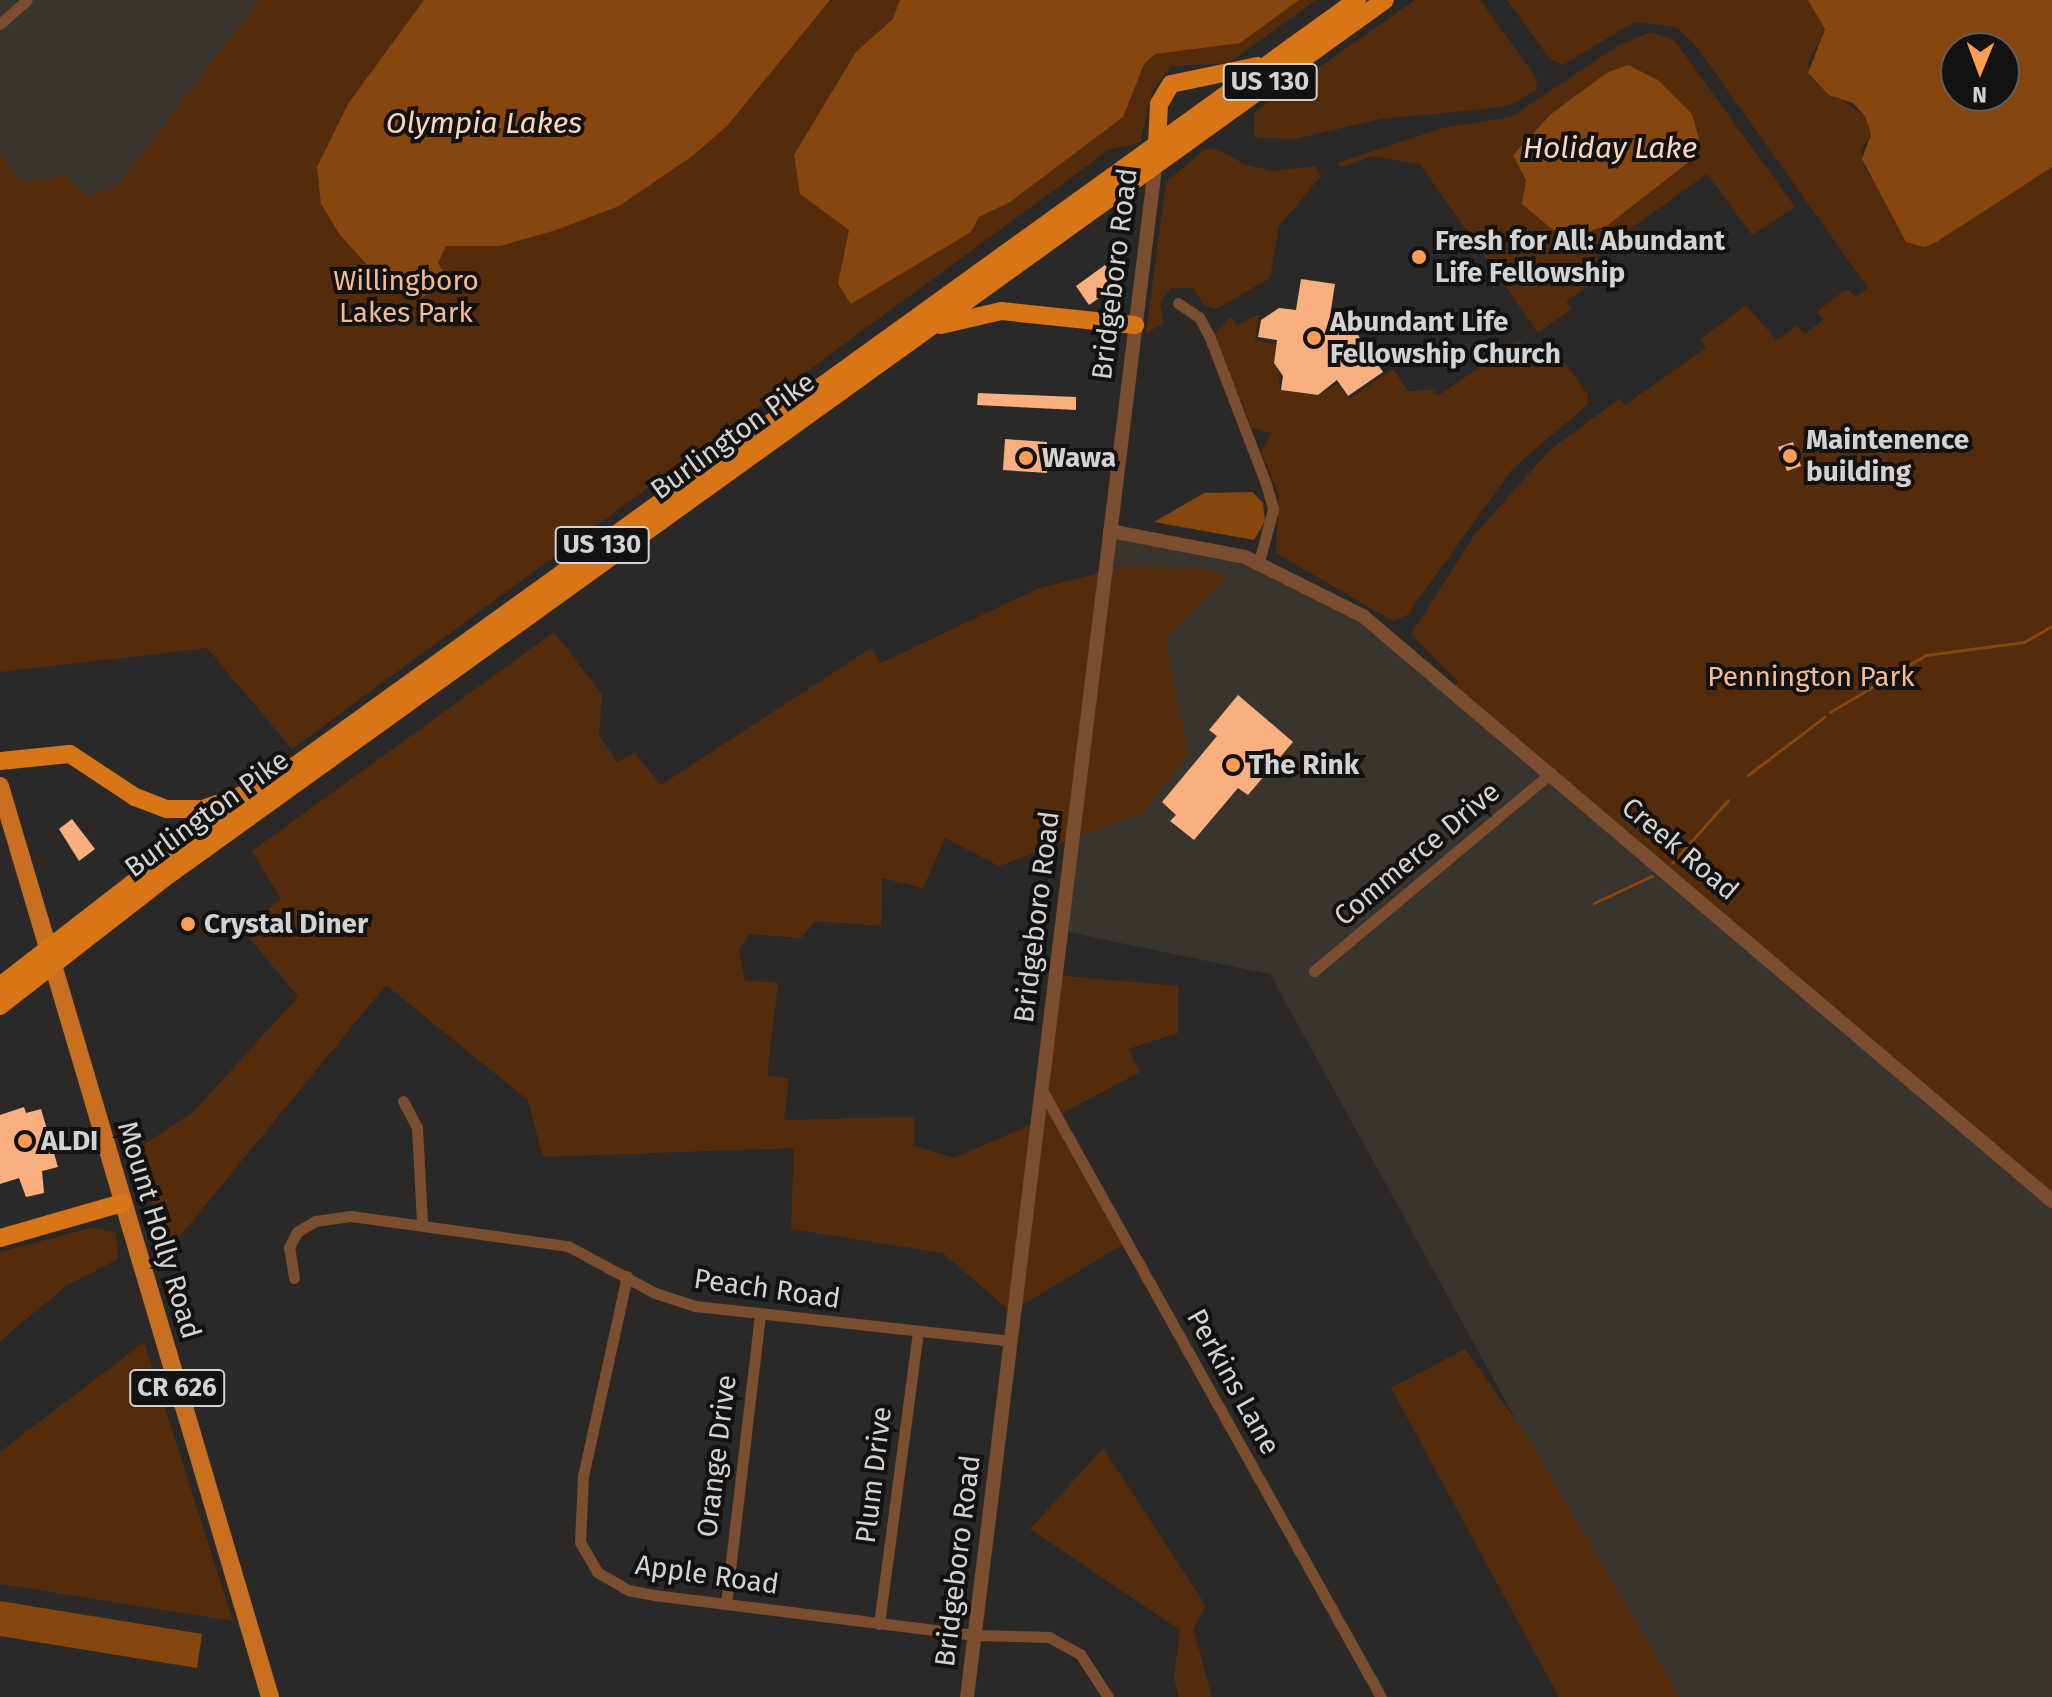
<!DOCTYPE html>
<style>
body{margin:0}
#map{position:relative;width:2052px;height:1697px;overflow:hidden;background:#2b2927;font-family:"Fira Sans",sans-serif}
div>[style]{position:absolute}
.built>*{inset:0;background:#3a342f}
.green>*{inset:0;background:#542c0c}
.water>*{inset:0;background:#86460e}
.stream>*{height:3px;margin:-1.5px;padding:0 1.5px;transform-origin:1.5px;border-radius:1.5px;background:#86460e}
.building>*{inset:0;background:#f9b07e}
.minor>*{height:11px;margin:-5.5px;padding:0 5.5px;transform-origin:5.5px;border-radius:5.5px;background:#7a4e2e}
.tertiary>*{height:14px;margin:-7px;padding:0 7px;transform-origin:7px;border-radius:7px;background:#7a4e2e}
.primary>*{height:18px;margin:-9px;padding:0 9px;transform-origin:9px;border-radius:9px;background:#c96f21}
.trunk>*{height:18px;margin:-9px;padding:0 9px;transform-origin:9px;border-radius:9px;background:#d87517}
.dots>*{width:22px;height:22px;translate:-50% -50%;box-sizing:border-box;border:4px solid #131211;border-radius:50%}
span{translate:-50% -50%;white-space:nowrap;text-align:center;line-height:1.15;-webkit-text-stroke:8px #131211;paint-order:stroke}
.shield-label span{padding:2px 6px;background:#131211;border:2px solid;border-radius:6px;-webkit-text-stroke-width:0}
.shield-label{font-size:26px;color:#d4d3d2;font-weight:700}
.poi-label{font-size:28px;color:#d4d3d2;font-weight:700}
.left{translate:0 -50%;text-align:left}
.street-label{font-size:28px;color:#d4d3d2}
.park-label{font-size:28px;color:#f4bc96}
.water-label{font-size:30px;color:#fcd6bc;font-style:italic}
.north{position:absolute;left:1940px;top:32px;width:80px;height:80px;box-sizing:border-box;background:#131211;border:2px solid #605f5e;border-radius:50%;rotate:181deg;font-size:22px;font-weight:700;line-height:32px;text-align:center;color:#d4d3d2}
.north::after{content:'';display:block;margin:auto;width:28px;height:36px;background:#fd9d55;clip-path:polygon(50% 0,100% 100%,50% 72%,0 100%)}
</style>
<div id="map">
<div class="built">
<i style="clip-path:polygon(0 0,259px 0,117px 186px,88px 195px,66px 177px,21px 181px,0 151px)"></i>
<i style="clip-path:polygon(1110px 531px,1205px 546px,1363px 616px,2052px 1201px,2052px 1697px,1669px 1697px,1270px 974px,1058px 930px)"></i>
</div>
<div class="green">
<i style="clip-path:polygon(259px 0,1316px 0,1229px 63px,1171px 66px,1152px 91px,1140px 143px,1110px 149px,292px 749px,207px 648px,0 672px,0 151px,21px 181px,66px 176px,88px 195px,117px 186px)"></i>
<i style="clip-path:polygon(1415px 0,1480px 0,1537px 79px,1536px 90px,1513px 104px,1485px 109px,1381px 119px,1294px 139px,1254px 137px,1255px 112px)"></i>
<i style="clip-path:polygon(1507px 0,1808px 0,1825px 29px,1808px 63px,1811px 78px,1865px 116px,1871px 134px,1861px 151px,1865px 169px,1925px 247px,2052px 167px,2052px 1201px,1451px 688px,1458px 682px,1411px 634px,1475px 534px,1551px 449px,1619px 399px,1625px 405px,1706px 348px,1701px 339px,1746px 305px,1776px 340px,1797px 326px,1805px 334px,1823px 320px,1817px 312px,1846px 289px,1857px 297px,1868px 288px,1694px 43px,1675px 27px,1634px 22px,1563px 65px,1550px 59px)"></i>
<i style="clip-path:polygon(1651px 32px,1674px 40px,1795px 207px,1752px 235px,1707px 174px,1598px 252px,1590px 285px,1566px 301px,1571px 309px,1538px 333px,1420px 164px,1372px 156px,1341px 168px,1337px 163px,1443px 128px,1511px 117px,1619px 45px)"></i>
<i style="clip-path:polygon(1217px 149px,1246px 165px,1272px 171px,1315px 166px,1321px 176px,1279px 226px,1270px 278px,1216px 309px,1204px 305px,1193px 288px,1171px 288px,1160px 302px,1164px 322px,1146px 334px,1166px 182px,1204px 150px)"></i>
<i style="clip-path:polygon(1259px 314px,1255px 340px,1275px 344px,1280px 390px,1318px 396px,1337px 384px,1349px 399px,1393px 369px,1408px 391px,1433px 390px,1438px 396px,1519px 340px,1529px 353px,1551px 344px,1588px 395px,1588px 404px,1513px 468px,1407px 615px,1393px 621px,1276px 553px,1279px 495px,1261px 451px,1272px 433px,1252px 428px,1214px 334px,1231px 317px,1237px 325px)"></i>
<i style="clip-path:polygon(1127px 566px,1202px 569px,1228px 576px,1165px 639px,1189px 753px,1143px 813px,999px 866px,945px 838px,923px 888px,882px 878px,881px 926px,815px 921px,801px 938px,749px 934px,739px 950px,745px 981px,778px 983px,767px 1075px,789px 1079px,784px 1120px,915px 1117px,914px 1146px,954px 1158px,1037px 1122px,1053px 975px,1178px 986px,1178px 1033px,1128px 1049px,1140px 1072px,1055px 1117px,1127px 1242px,1011px 1312px,943px 1253px,791px 1229px,794px 1148px,543px 1157px,528px 1100px,386px 985px,166px 1253px,136px 1150px,193px 1112px,298px 997px,242px 929px,281px 899px,252px 851px,554px 632px,602px 695px,599px 735px,617px 762px,635px 753px,661px 785px,871px 648px,881px 663px,1037px 589px)"></i>
<i style="clip-path:polygon(90px 1228px,116px 1232px,118px 1259px,66px 1286px,0 1341px,0 1252px)"></i>
<i style="clip-path:polygon(144px 1342px,233px 1621px,0 1584px,0 1452px)"></i>
<i style="clip-path:polygon(1465px 1349px,1527px 1436px,1680px 1697px,1559px 1697px,1391px 1388px)"></i>
<i style="clip-path:polygon(1103px 1448px,1206px 1606px,1193px 1629px,1212px 1697px,1179px 1697px,1174px 1678px,1180px 1630px,1030px 1529px)"></i>
</div>
<div class="water">
<i style="clip-path:polygon(424px 0,830px 0,727px 126px,691px 157px,619px 206px,556px 230px,500px 246px,446px 246px,438px 263px,447px 277px,443px 287px,416px 300px,371px 269px,340px 235px,321px 204px,317px 167px,348px 104px)"></i>
<i style="clip-path:polygon(900px 0,1299px 0,1240px 43px,1155px 54px,1144px 64px,1123px 117px,1010px 202px,979px 217px,971px 232px,851px 304px,838px 284px,849px 230px,800px 194px,794px 155px,856px 52px,893px 19px)"></i>
<i style="clip-path:polygon(evenodd,1808px 0,2052px 0,2052px 167px,1938px 241px,1925px 247px,1906px 242px,1862px 159px,1871px 134px,1865px 116px,1853px 103px,1829px 95px,1808px 73px,1825px 29px,1808px 0,1956px 48px,2004px 48px,2004px 96px,1956px 96px,1956px 48px)"></i>
<i style="clip-path:polygon(1628px 65px,1658px 80px,1692px 114px,1699px 139px,1695px 157px,1608px 225px,1587px 232px,1553px 230px,1522px 204px,1526px 180px,1513px 155px,1551px 114px,1608px 72px)"></i>
<i style="clip-path:polygon(1253px 492px,1263px 503px,1265px 521px,1254px 540px,1154px 522px,1204px 493px)"></i>
<i style="clip-path:polygon(0 1601px,202px 1634px,197px 1668px,0 1636px)"></i>
</div>
<div class="stream">
<i style="left:1830px;top:712px;width:112px;rotate:-30.7deg"></i>
<i style="left:1926px;top:655px;width:99px;rotate:-7.6deg"></i>
<i style="left:2024px;top:642px;width:32px;rotate:-30deg"></i>
<i style="left:1748px;top:775px;width:96px;rotate:-37.3deg"></i>
<i style="left:1672px;top:863px;width:84px;rotate:-48.4deg"></i>
<i style="left:1594px;top:903px;width:64px;rotate:-25deg"></i>
</div>
<div class="building">
<i style="clip-path:polygon(1105px 265px,1119px 284px,1089px 305px,1076px 286px)"></i>
<i style="clip-path:polygon(1301px 279px,1335px 284px,1330px 316px,1347px 319px,1383px 372px,1348px 396px,1337px 380px,1318px 395px,1281px 390px,1283px 376px,1274px 363px,1277px 340px,1258px 337px,1261px 320px,1279px 308px,1296px 310px)"></i>
<i style="clip-path:polygon(978px 393px,1076px 397px,1076px 410px,977px 405px)"></i>
<i style="clip-path:polygon(1005px 439px,1047px 442px,1047px 473px,1003px 470px)"></i>
<i style="clip-path:polygon(1793px 442px,1801px 466px,1787px 471px,1778px 447px)"></i>
<i style="clip-path:polygon(1238px 695px,1293px 742px,1248px 795px,1238px 788px,1194px 840px,1170px 821px,1176px 815px,1162px 802px,1217px 736px,1209px 730px)"></i>
<i style="clip-path:polygon(72px 819px,95px 849px,79px 861px,59px 829px)"></i>
<i style="clip-path:polygon(24px 1107px,26px 1113px,41px 1109px,58px 1167px,42px 1171px,44px 1193px,26px 1197px,19px 1178px,0 1184px,0 1115px)"></i>
</div>
<div class="minor">
<i style="left:0;top:24px;width:36px;rotate:-42deg"></i>
<i style="left:1178px;top:303px;width:25px;rotate:34deg"></i>
<i style="left:1199px;top:317px;width:24px;rotate:62deg"></i>
<i style="left:1210px;top:338px;width:156px;rotate:69deg"></i>
<i style="left:1266px;top:484px;width:26px;rotate:74deg"></i>
<i style="left:1273px;top:509px;width:55px;rotate:104.8deg"></i>
<i style="left:1314px;top:971px;width:309px;rotate:-39.9deg"></i>
<i style="left:1042px;top:1090px;width:695px;rotate:60.82deg"></i>
<i style="left:403px;top:1101px;width:30px;rotate:62deg"></i>
<i style="left:417px;top:1127px;width:97px;rotate:87deg"></i>
<i style="left:627px;top:1276px;width:205px;rotate:102.4deg"></i>
<i style="left:583px;top:1476px;width:66px;rotate:92.6deg"></i>
<i style="left:580px;top:1542px;width:34px;rotate:60deg"></i>
<i style="left:597px;top:1572px;width:36px;rotate:30deg"></i>
<i style="left:628px;top:1590px;width:26px;rotate:11deg"></i>
<i style="left:654px;top:1595px;width:323px;rotate:7.1deg"></i>
<i style="left:975px;top:1635px;width:74px;rotate:1.5deg"></i>
<i style="left:1049px;top:1637px;width:35px;rotate:29deg"></i>
<i style="left:1080px;top:1654px;width:51px;rotate:56.9deg"></i>
<i style="left:294px;top:1278px;width:31px;rotate:-99deg"></i>
<i style="left:289px;top:1247px;width:17px;rotate:-62deg"></i>
<i style="left:297px;top:1232px;width:21px;rotate:-31deg"></i>
<i style="left:315px;top:1221px;width:36px;rotate:-8deg"></i>
<i style="left:351px;top:1216px;width:219px;rotate:7.9deg"></i>
<i style="left:568px;top:1246px;width:99px;rotate:28.4deg"></i>
<i style="left:655px;top:1293px;width:42px;rotate:18deg"></i>
<i style="left:695px;top:1306px;width:318px;rotate:6.3deg"></i>
<i style="left:726px;top:1604px;width:291px;rotate:-83.3deg"></i>
<i style="left:879px;top:1624px;width:295px;rotate:-82.4deg"></i>
</div>
<div class="tertiary">
<i style="left:1110px;top:531px;width:137px;rotate:10.9deg"></i>
<i style="left:1245px;top:557px;width:132px;rotate:26.6deg"></i>
<i style="left:1363px;top:616px;width:904px;rotate:40.33deg"></i>
<i style="left:967px;top:1697px;width:1548px;rotate:-82.99deg"></i>
</div>
<div class="primary">
<i style="left:0;top:786px;width:950px;rotate:73.49deg"></i>
</div>
<div class="trunk">
<i style="left:1157px;top:144px;width:40px;rotate:-87.1deg"></i>
<i style="left:1159px;top:104px;width:23px;rotate:-59deg"></i>
<i style="left:1171px;top:84px;width:88px;rotate:-11.8deg"></i>
<i style="left:941px;top:325px;width:62px;rotate:-13.1deg"></i>
<i style="left:1001px;top:311px;width:135px;rotate:6deg"></i>
<i style="left:0;top:761px;width:70px;rotate:-5.7deg"></i>
<i style="left:70px;top:754px;width:78px;rotate:33.5deg"></i>
<i style="left:135px;top:797px;width:34px;rotate:21deg"></i>
<i style="left:167px;top:809px;width:36px"></i>
<i style="left:203px;top:809px;width:41px;rotate:-19.7deg"></i>
<i style="left:0;top:986px;width:170px;rotate:-37.8deg"></i>
<i style="left:134px;top:882px;width:1508px;rotate:-35.8deg"></i>
<i style="left:0;top:1006px;width:207px;rotate:-37.9deg"></i>
<i style="left:163px;top:879px;width:1505px;rotate:-35.73deg"></i>
<i style="left:0;top:1238px;width:127px;rotate:-16deg"></i>
</div>
<div class="dots">
<i style="left:1419px;top:257px;background:#fd9d55"></i>
<i style="left:1314px;top:338px;background:#fd9d55"></i>
<i style="left:1790px;top:456px;background:#fd9d55"></i>
<i style="left:1026px;top:458px;background:#fd9d55"></i>
<i style="left:1233px;top:765px;background:#fd9d55"></i>
<i style="left:188px;top:924px;background:#fd9d55"></i>
<i style="left:25px;top:1141px;background:#fd9d55"></i>
</div>
<div class="shield-label">
<span style="left:1270px;top:82px">US 130</span>
<span style="left:602px;top:545px">US 130</span>
<span style="left:177px;top:1388px">CR 626</span>
</div>
<div class="poi-label">
<span class="left" style="left:1435px;top:257px">Fresh for All: Abundant<br>Life Fellowship</span>
<span class="left" style="left:1330px;top:338px">Abundant Life<br>Fellowship Church</span>
<span class="left" style="left:1806px;top:456px">Maintenence<br>building</span>
<span class="left" style="left:1042px;top:458px">Wawa</span>
<span class="left" style="left:1249px;top:765px">The Rink</span>
<span class="left" style="left:204px;top:924px">Crystal Diner</span>
<span class="left" style="left:41px;top:1141px">ALDI</span>
</div>
<div class="street-label">
<span style="left:1115px;top:274px;rotate:-83deg">Bridgeboro Road</span>
<span style="left:733px;top:436px;rotate:-36deg">Burlington Pike</span>
<span style="left:207px;top:814px;rotate:-36deg">Burlington Pike</span>
<span style="left:1680px;top:849px;rotate:40deg">Creek Road</span>
<span style="left:1417px;top:854px;rotate:-40deg">Commerce Drive</span>
<span style="left:1037px;top:917px;rotate:-83deg">Bridgeboro Road</span>
<span style="left:159px;top:1230px;rotate:73deg">Mount Holly Road</span>
<span style="left:767px;top:1289px;rotate:8deg">Peach Road</span>
<span style="left:1233px;top:1382px;rotate:61deg">Perkins Lane</span>
<span style="left:717px;top:1456px;rotate:-83deg">Orange Drive</span>
<span style="left:874px;top:1475px;rotate:-83deg">Plum Drive</span>
<span style="left:958px;top:1561px;rotate:-83deg">Bridgeboro Road</span>
<span style="left:707px;top:1575px;rotate:8deg">Apple Road</span>
</div>
<div class="park-label">
<span style="left:406px;top:297px">Willingboro<br>Lakes Park</span>
<span style="left:1811px;top:677px">Pennington Park</span>
</div>
<div class="water-label">
<span style="left:484px;top:123px">Olympia Lakes</span>
<span style="left:1610px;top:148px">Holiday Lake</span>
</div>
<div class="north">N</div>
</div>
